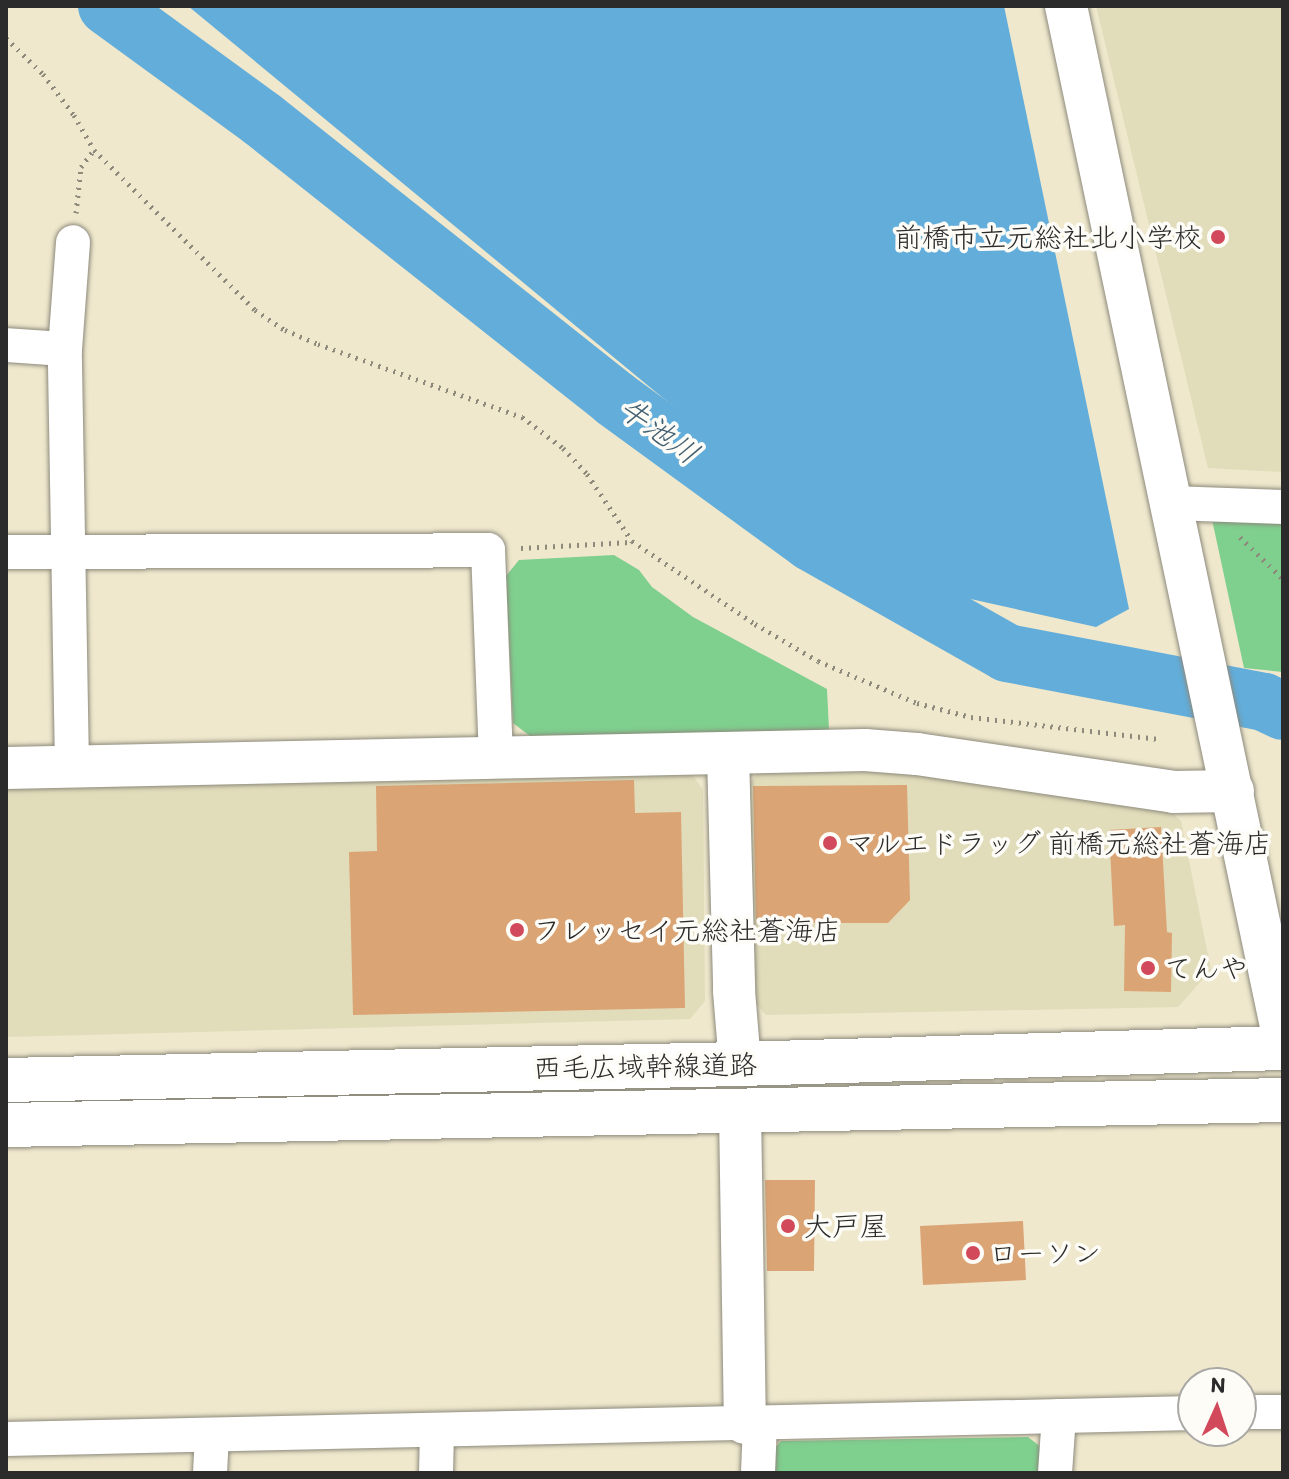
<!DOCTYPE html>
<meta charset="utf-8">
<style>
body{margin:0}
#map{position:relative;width:1289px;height:1479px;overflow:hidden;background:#efe8cd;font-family:Itim,"Klee One",sans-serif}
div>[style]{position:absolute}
.built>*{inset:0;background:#e1dcba}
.green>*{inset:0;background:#7fcf8f}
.water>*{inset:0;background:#62adda}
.river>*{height:58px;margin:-29px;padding:0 29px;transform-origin:29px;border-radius:29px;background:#62adda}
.building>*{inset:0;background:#dba475}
.path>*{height:5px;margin-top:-2.5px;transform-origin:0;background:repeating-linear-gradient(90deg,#8d8a7c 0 2px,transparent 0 8px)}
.roads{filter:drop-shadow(0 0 2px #8d8a7c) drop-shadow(0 0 2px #8d8a7c)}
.minor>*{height:34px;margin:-17px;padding:0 17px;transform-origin:17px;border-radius:17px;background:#fff}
.tertiary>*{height:42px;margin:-21px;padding:0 21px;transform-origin:21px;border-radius:21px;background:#fff}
.secondary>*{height:44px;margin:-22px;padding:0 22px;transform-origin:22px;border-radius:22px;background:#fff}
.dots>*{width:22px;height:22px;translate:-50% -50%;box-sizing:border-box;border:4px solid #fdfcf7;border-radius:50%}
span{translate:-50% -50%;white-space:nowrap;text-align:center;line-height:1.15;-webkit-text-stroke:7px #fdfcf7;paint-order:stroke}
.poi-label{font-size:28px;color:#2b2b2b}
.right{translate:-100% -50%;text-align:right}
.left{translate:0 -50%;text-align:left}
.street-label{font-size:28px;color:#2b2b2b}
.water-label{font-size:30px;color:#415f71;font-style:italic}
.frame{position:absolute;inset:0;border:8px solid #2b2b2b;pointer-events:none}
.north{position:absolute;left:1177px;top:1367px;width:80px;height:80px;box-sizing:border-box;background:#fdfcf7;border:2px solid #a9a8a5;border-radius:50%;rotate:3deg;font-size:22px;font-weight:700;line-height:32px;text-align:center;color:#2b2b2b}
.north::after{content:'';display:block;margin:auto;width:28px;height:36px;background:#d1495b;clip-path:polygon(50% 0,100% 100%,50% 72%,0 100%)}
</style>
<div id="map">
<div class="built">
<i style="clip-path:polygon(1096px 6px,1283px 6px,1283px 472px,1208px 468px)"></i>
<i style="clip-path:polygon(689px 770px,703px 790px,705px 1001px,690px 1019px,6px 1037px,6px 786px)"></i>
<i style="clip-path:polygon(893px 772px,1169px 810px,1181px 821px,1211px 970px,1178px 1007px,766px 1015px,751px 998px,746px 788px,758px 773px)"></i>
</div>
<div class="green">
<i style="clip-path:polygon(1211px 515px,1283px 519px,1283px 672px,1244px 668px)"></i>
<i style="clip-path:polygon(614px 555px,639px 570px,652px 587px,693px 617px,827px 689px,829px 730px,530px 736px,513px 723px,506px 576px,519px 560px)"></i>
<i style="clip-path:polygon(1028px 1437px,1046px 1451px,1045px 1473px,767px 1473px,767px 1457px,781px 1441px)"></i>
</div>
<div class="water">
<i style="clip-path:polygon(188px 6px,1004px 6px,1129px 609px,1096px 627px,957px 596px,819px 519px,663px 398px)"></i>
</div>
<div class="river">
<i style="left:107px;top:6px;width:192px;rotate:36.1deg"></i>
<i style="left:262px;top:119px;width:451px;rotate:38.4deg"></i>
<i style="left:615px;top:399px;width:243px;rotate:36.1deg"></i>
<i style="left:811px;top:542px;width:225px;rotate:29.5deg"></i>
<i style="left:1007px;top:653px;width:262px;rotate:10.8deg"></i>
<i style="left:1264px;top:702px;width:21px;rotate:25deg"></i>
</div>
<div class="building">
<i style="clip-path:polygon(634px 780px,635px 813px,681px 812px,685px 1008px,353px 1015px,349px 852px,377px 851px,376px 786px)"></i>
<i style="clip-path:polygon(907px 785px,910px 900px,888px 923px,756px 923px,753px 786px)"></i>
<i style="clip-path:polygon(1161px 827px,1167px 932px,1172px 933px,1171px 992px,1124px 991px,1125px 925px,1114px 926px,1109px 830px)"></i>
<i style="clip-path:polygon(765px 1180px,815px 1180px,814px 1271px,767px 1271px)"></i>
<i style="clip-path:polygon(1023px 1221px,1026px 1280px,923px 1285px,920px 1226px)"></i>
</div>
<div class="path">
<i style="left:6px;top:38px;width:52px;rotate:44.2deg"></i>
<i style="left:43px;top:74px;width:51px;rotate:52.9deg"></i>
<i style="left:74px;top:115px;width:40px;rotate:60.3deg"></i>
<i style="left:94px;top:150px;width:227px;rotate:44.8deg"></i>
<i style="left:255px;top:310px;width:36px;rotate:34deg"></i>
<i style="left:285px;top:330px;width:36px;rotate:23deg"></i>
<i style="left:318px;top:344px;width:217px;rotate:19.7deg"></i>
<i style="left:522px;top:417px;width:51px;rotate:37.1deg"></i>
<i style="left:563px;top:448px;width:35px;rotate:47deg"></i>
<i style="left:587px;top:474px;width:81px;rotate:56.1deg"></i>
<i style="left:632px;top:541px;width:148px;rotate:34deg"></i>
<i style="left:755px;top:624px;width:73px;rotate:30.4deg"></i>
<i style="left:818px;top:661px;width:108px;rotate:23deg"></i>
<i style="left:917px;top:703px;width:56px;rotate:14.5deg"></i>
<i style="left:971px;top:717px;width:189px;rotate:6.7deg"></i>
<i style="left:76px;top:213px;width:46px;rotate:-83.8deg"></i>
<i style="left:81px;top:167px;width:21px;rotate:-53deg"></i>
<i style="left:1240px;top:537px;width:60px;rotate:44.3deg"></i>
<i style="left:521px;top:548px;width:110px;rotate:-3.1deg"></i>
</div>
<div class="roads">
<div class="minor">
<i style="left:6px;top:345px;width:59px;rotate:3.9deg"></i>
<i style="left:1171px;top:503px;width:112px;rotate:2deg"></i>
<i style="left:6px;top:552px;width:482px;rotate:-0.2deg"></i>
<i style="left:488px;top:550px;width:208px;rotate:87.8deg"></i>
<i style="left:72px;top:766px;width:417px;rotate:-91deg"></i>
<i style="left:65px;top:349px;width:107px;rotate:-85.7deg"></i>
<i style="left:1241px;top:1412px;width:42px"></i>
<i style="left:6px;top:1439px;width:1187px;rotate:-1.25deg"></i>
<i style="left:210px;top:1473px;width:38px;rotate:-87deg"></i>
<i style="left:436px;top:1473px;width:42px;rotate:-88.6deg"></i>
<i style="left:758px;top:1473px;width:49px;rotate:-87.7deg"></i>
<i style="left:1055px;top:1473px;width:57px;rotate:-86deg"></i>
</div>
<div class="tertiary">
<i style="left:1066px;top:6px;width:1053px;rotate:78.1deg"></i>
<i style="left:728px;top:754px;width:237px;rotate:88.5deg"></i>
<i style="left:734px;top:991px;width:73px;rotate:85.3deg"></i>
<i style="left:6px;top:768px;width:859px;rotate:-1.2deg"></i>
<i style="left:865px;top:750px;width:52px;rotate:4.4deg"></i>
<i style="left:917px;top:754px;width:259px;rotate:8.4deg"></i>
<i style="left:1173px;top:792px;width:60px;rotate:-1deg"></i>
<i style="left:740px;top:1111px;width:312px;rotate:89.1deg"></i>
</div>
<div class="secondary">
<i style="left:6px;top:1080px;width:734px;rotate:-1.25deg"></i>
<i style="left:740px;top:1064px;width:543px;rotate:-1.69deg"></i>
<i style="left:6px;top:1125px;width:1277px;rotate:-1.12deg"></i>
</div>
</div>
<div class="dots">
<i style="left:1218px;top:237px;background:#d1495b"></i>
<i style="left:830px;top:843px;background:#d1495b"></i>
<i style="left:517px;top:930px;background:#d1495b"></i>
<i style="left:1148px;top:968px;background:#d1495b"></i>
<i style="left:788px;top:1226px;background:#d1495b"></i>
<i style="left:973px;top:1253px;background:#d1495b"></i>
</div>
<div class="poi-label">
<span class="right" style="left:1202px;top:237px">前橋市立元総社北小学校</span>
<span class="left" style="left:846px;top:843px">マルエドラッグ 前橋元総社蒼海店</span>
<span class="left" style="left:533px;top:930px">フレッセイ元総社蒼海店</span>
<span class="left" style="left:1164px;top:968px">てんや</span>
<span class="left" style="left:804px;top:1226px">大戸屋</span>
<span class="left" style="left:989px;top:1253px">ローソン</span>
</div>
<div class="street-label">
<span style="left:645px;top:1066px;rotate:-1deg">西毛広域幹線道路</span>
</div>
<div class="water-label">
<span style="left:659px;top:431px;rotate:36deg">牛池川</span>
</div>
<div class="frame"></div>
<div class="north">N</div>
</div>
